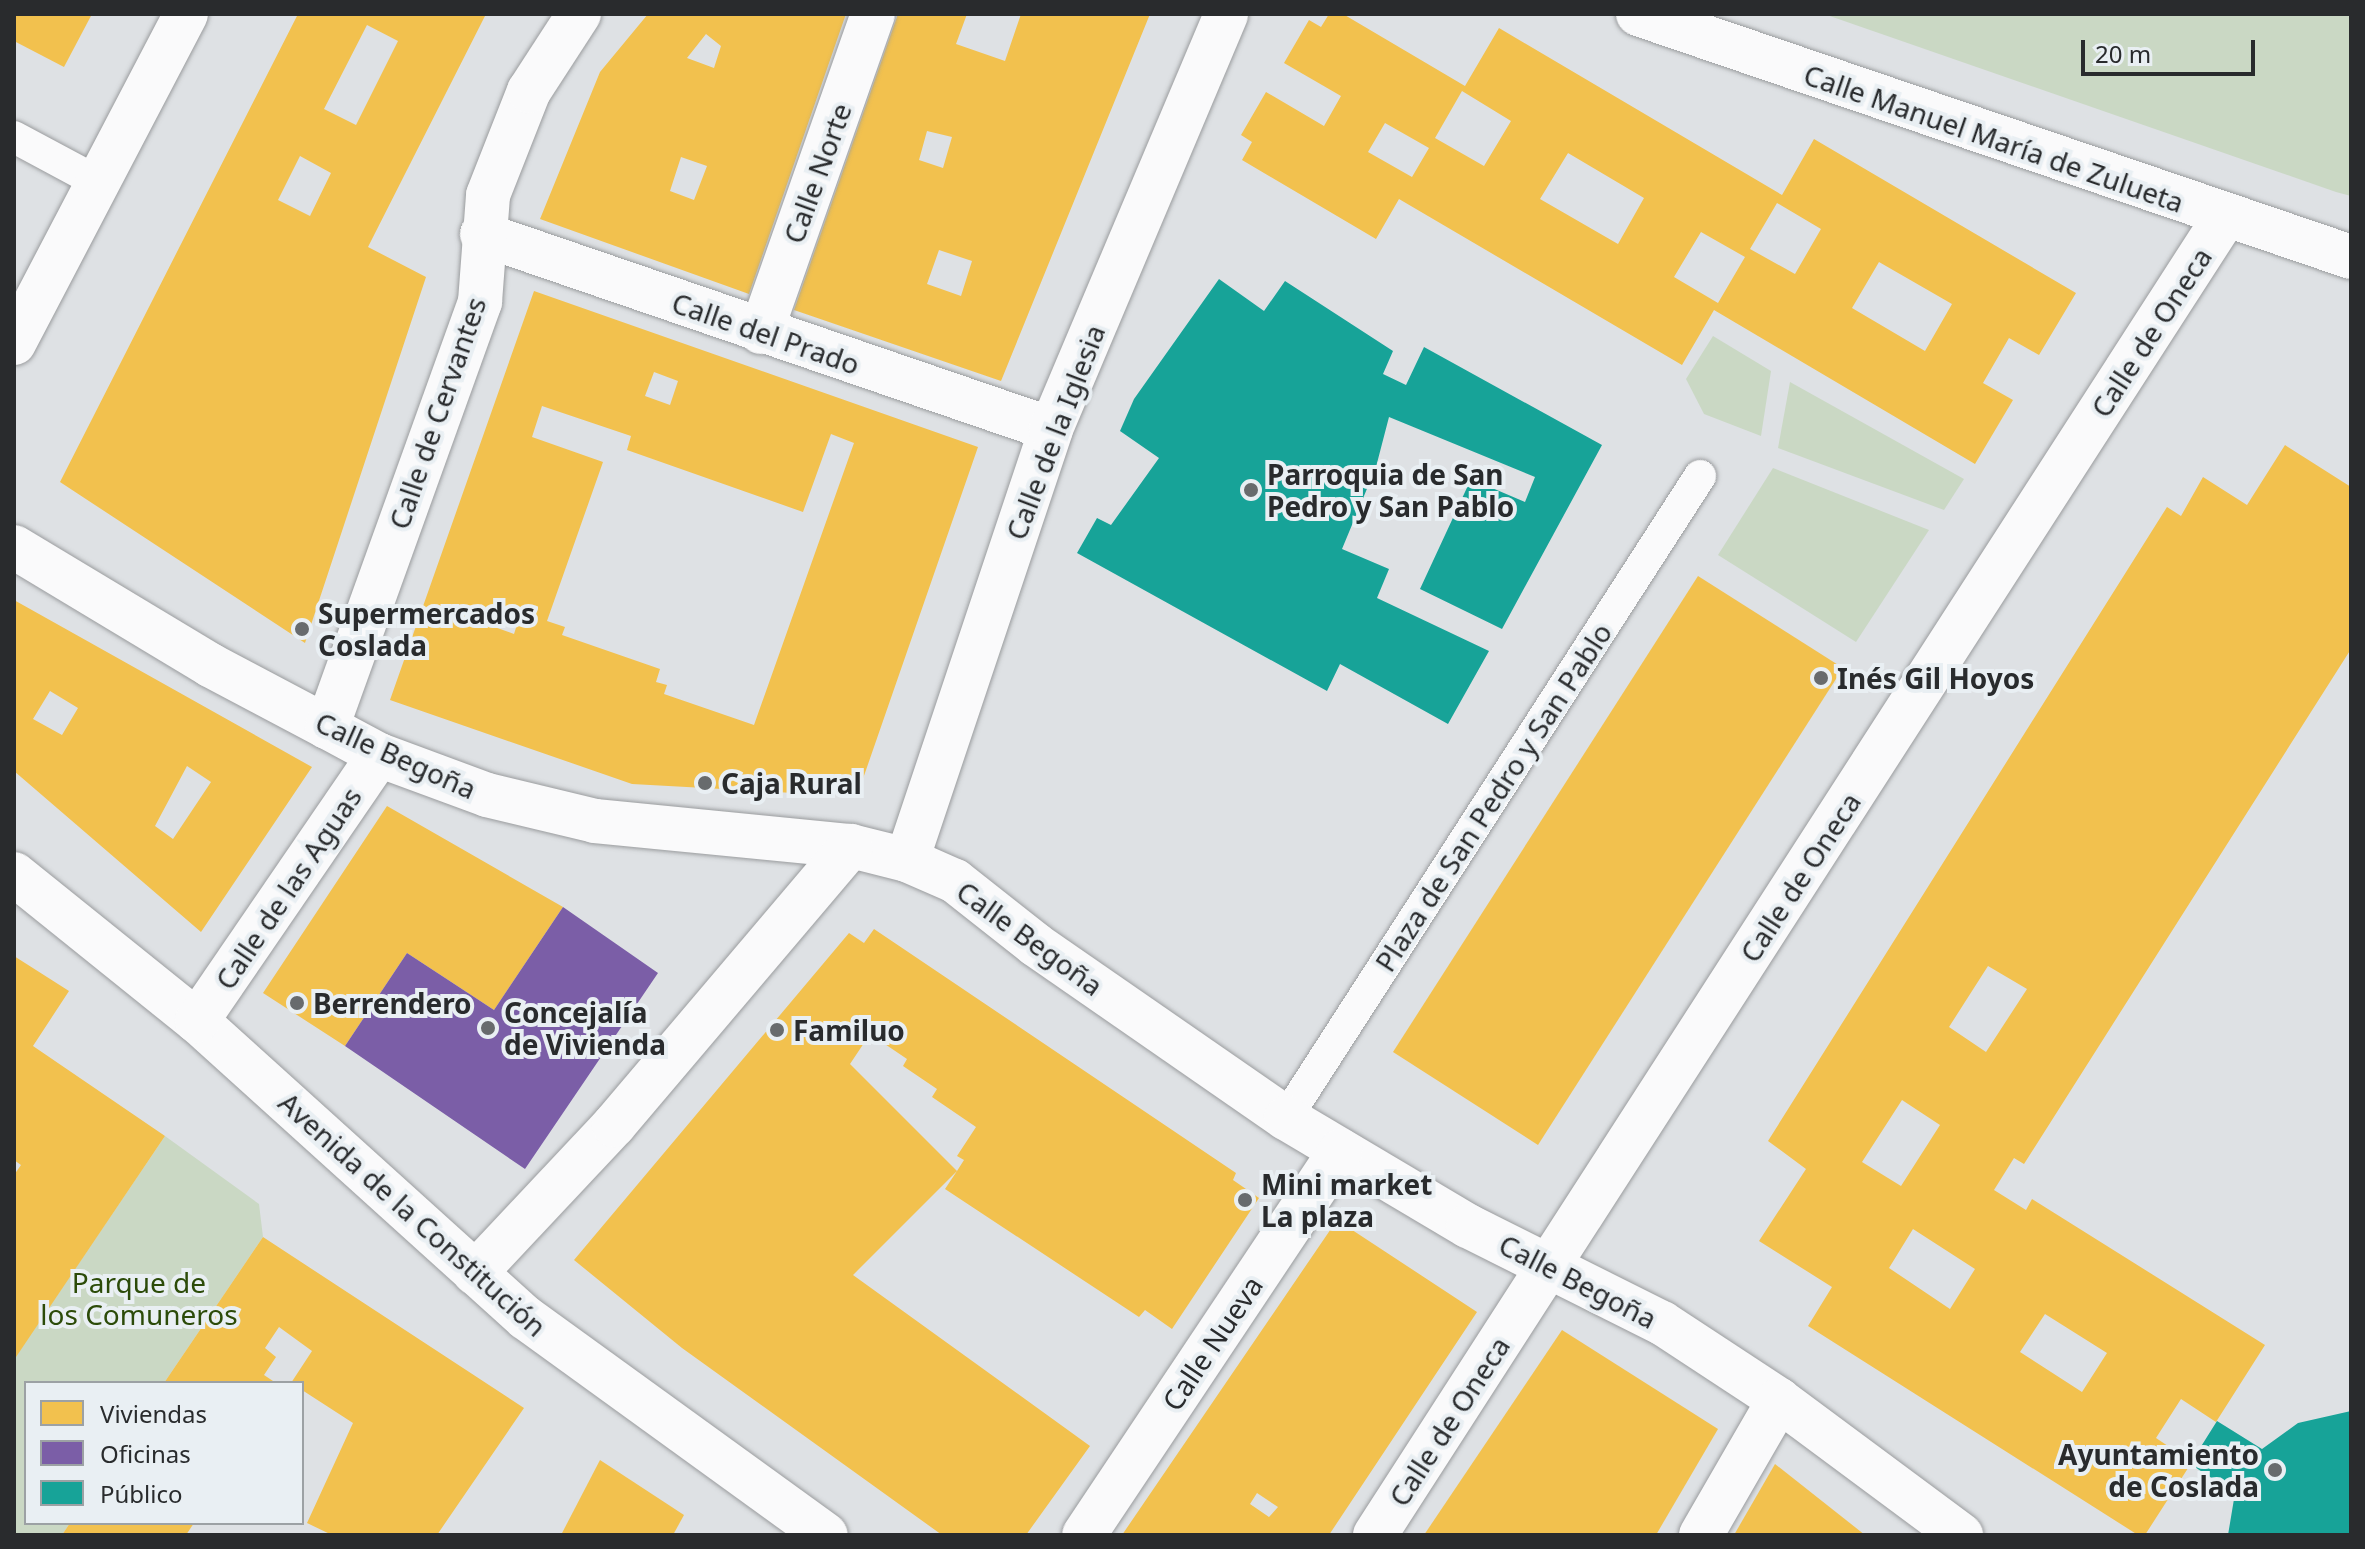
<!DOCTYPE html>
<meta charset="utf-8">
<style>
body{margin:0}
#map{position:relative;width:2365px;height:1549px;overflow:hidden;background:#dee1e4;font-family:"Noto Sans",sans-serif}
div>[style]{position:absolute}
.green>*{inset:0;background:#cad8c4}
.homes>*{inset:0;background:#f2c14e}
.offices>*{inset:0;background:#7b5ea7}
.public>*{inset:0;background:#17a398}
.roads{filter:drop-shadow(0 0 2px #9a9c9e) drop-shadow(0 0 2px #9a9c9e)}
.lane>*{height:32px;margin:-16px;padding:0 16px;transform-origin:16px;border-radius:16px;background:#fafafb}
.street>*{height:44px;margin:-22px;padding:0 22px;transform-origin:22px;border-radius:22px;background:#fafafb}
.dots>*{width:22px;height:22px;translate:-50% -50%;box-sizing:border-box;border:4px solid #e9eff3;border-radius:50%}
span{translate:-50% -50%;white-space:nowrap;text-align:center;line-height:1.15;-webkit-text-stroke:8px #e9eff3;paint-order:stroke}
.street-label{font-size:28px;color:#292b2d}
.poi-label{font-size:28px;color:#292b2d;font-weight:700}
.left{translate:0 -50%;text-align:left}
.right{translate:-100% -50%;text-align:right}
.park-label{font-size:28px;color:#2c4b09}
.frame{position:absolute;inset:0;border:16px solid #292b2d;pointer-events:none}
.legend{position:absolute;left:24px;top:1381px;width:280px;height:144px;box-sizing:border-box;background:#e9eff3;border:2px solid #9ca1a4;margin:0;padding:10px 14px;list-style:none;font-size:24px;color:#292b2d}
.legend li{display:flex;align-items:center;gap:16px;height:40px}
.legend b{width:40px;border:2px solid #9ca1a4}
.scale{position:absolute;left:2081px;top:40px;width:174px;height:36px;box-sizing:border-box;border:4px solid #292b2d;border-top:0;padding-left:10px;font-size:24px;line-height:28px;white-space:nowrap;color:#292b2d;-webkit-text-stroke:6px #e9eff3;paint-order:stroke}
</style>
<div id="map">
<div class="green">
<i style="clip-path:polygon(1824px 14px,2351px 14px,2351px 196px,2336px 192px)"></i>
<i style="clip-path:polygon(1713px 336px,1771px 371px,1761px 436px,1704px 414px,1686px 379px)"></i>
<i style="clip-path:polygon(1790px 382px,1964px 479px,1944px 510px,1778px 448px)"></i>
<i style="clip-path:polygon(1773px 468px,1929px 530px,1856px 642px,1718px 555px)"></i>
<i style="clip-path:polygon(165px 1136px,259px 1204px,263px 1237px,164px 1383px,26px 1383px,26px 1523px,70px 1523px,62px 1535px,14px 1535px,14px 1359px)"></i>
</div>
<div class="homes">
<i style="clip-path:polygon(14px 14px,92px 14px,64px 67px,14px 41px)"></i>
<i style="clip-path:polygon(evenodd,298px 14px,486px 14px,368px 247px,426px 277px,305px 643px,60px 482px,298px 14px,367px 25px,398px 41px,356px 125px,324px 109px,367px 25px,298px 14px,300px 156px,331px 173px,310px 216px,278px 200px,300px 156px)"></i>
<i style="clip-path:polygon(evenodd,648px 14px,846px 14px,749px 294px,540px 219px,600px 72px,648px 14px,706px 34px,721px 46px,714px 68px,687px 58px,706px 34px,648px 14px,681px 157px,707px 166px,694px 200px,670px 191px,681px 157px)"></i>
<i style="clip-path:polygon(evenodd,898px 14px,967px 14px,956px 44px,1005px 61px,1021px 14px,1150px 14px,1001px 381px,794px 310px,898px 14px,927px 131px,952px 137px,943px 168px,919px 160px,927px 131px,898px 14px,939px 250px,972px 261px,961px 296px,927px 284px,939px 250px)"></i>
<i style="clip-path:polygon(evenodd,1329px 14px,1343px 14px,1465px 86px,1499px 28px,1782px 195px,1814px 139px,2076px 293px,2039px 355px,2009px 338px,1983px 383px,2013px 400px,1975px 464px,1714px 310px,1682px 365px,1399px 199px,1376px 239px,1242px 160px,1252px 142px,1241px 135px,1266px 92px,1324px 126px,1341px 96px,1284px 63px,1309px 20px,1321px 27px,1329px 14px,1462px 91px,1511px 121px,1484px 166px,1435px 138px,1462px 91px,1329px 14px,1385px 123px,1429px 148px,1412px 177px,1368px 152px,1385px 123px,1329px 14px,1568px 153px,1644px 198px,1618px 244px,1540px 199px,1568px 153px,1329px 14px,1777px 203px,1821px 229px,1795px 274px,1750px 249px,1777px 203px,1329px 14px,1701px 232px,1745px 257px,1718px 303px,1674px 277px,1701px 232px,1329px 14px,1879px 262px,1952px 304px,1925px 351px,1852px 308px,1879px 262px)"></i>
<i style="clip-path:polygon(evenodd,534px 291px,978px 447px,857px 796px,815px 783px,812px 794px,632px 784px,390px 700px,534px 291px,654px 372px,678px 381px,670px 405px,645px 396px,654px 372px,534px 291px,542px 406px,631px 436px,627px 450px,803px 512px,831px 434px,854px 443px,754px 725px,664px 694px,667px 685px,656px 682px,660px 669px,562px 635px,565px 627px,547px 621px,603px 462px,532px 437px,542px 406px,534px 291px,494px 603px,521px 612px,514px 634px,486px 624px,494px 603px)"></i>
<i style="clip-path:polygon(evenodd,2285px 445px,2351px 487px,2351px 649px,2024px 1164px,2014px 1158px,1994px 1190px,2026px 1210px,2032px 1199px,2265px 1345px,2216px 1422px,2181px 1399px,2156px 1438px,2192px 1462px,2145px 1535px,2138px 1535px,1808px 1326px,1832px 1287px,1759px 1241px,1806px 1169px,1768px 1141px,2167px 507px,2181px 516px,2203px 477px,2247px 505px,2285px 445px,1988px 966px,2027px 989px,1986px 1052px,1949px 1027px,1988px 966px,2285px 445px,1902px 1100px,1940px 1125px,1901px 1186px,1862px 1162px,1902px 1100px,2285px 445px,1913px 1229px,1975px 1269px,1950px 1309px,1889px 1268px,1913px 1229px,2285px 445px,2045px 1314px,2107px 1353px,2082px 1392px,2020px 1352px,2045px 1314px)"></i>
<i style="clip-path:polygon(1698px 576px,1843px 668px,1538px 1145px,1393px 1052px)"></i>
<i style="clip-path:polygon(evenodd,14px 600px,312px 767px,201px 932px,14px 771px,14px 600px,50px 691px,78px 708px,62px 735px,33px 719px,50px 691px,14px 600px,187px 766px,211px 782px,173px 839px,155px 826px,187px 766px)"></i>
<i style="clip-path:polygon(387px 806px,563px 907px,494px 1010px,407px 953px,345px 1046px,263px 993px)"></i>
<i style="clip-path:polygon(evenodd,874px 929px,1236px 1173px,1233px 1180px,1259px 1198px,1172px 1329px,1145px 1310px,1139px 1317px,945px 1189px,957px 1171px,853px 1275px,1090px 1446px,1026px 1535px,942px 1535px,682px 1348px,574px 1260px,849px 933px,864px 943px,874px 929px,870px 1034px,907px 1059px,903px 1066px,937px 1089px,932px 1097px,976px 1127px,957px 1156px,964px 1160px,957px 1171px,850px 1064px,870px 1034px)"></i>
<i style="clip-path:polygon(14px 956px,69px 991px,33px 1046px,165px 1136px,14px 1360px,14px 1175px,21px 1165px,14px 1160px)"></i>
<i style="clip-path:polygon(evenodd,1337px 1220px,1477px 1312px,1329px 1535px,1122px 1535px,1337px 1220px,1257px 1493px,1278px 1507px,1269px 1517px,1250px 1504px,1257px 1493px)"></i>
<i style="clip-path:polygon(263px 1237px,524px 1408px,437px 1535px,332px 1535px,307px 1523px,353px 1423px,302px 1390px,302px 1383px,291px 1383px,312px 1351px,279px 1327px,265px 1348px,276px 1357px,264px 1375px,276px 1383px,164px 1383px)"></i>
<i style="clip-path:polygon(1562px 1330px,1718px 1429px,1656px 1535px,1424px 1535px)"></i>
<i style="clip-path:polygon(600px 1460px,684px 1515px,673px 1535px,561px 1535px)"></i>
<i style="clip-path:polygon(1775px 1464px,1865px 1535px,1734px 1535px)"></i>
<i style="clip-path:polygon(70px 1523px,194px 1523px,186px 1535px,62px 1535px)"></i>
</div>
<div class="offices">
<i style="clip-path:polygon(563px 907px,658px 973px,525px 1169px,345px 1046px,407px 953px,494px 1010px)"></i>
</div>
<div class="public">
<i style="clip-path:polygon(1219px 279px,1264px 311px,1285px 281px,1393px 351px,1383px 374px,1406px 385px,1424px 347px,1602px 445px,1502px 629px,1420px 589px,1471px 479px,1525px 502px,1535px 477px,1389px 417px,1376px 467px,1342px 549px,1389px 569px,1377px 598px,1489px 651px,1448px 724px,1340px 664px,1327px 691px,1077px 553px,1097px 518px,1111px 525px,1159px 458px,1120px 431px,1134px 399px)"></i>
<i style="clip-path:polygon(2351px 1411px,2351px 1535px,2228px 1535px,2235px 1493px,2190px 1464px,2217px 1421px,2262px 1449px,2298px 1423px)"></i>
</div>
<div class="roads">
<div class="lane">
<i style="left:14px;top:137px;width:95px;rotate:28.2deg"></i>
<i style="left:1286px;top:1118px;width:764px;rotate:-57.18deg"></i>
</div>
<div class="street">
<i style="left:1638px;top:14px;width:753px;rotate:18.82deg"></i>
<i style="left:482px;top:234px;width:601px;rotate:18.92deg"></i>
<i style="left:761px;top:332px;width:337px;rotate:-70.6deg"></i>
<i style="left:14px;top:343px;width:371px;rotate:-62.4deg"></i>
<i style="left:14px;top:547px;width:229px;rotate:31deg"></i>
<i style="left:210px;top:665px;width:132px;rotate:27.9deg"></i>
<i style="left:327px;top:727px;width:59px;rotate:28.3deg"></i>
<i style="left:379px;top:755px;width:115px;rotate:20.3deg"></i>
<i style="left:487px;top:795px;width:111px;rotate:13.5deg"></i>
<i style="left:595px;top:821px;width:257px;rotate:5.6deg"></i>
<i style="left:851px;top:846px;width:58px;rotate:14deg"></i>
<i style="left:907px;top:860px;width:52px;rotate:23.6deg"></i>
<i style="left:955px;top:881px;width:103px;rotate:38.3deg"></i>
<i style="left:1036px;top:945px;width:304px;rotate:34.7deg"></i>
<i style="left:1286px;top:1118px;width:212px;rotate:30.7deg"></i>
<i style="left:1468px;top:1226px;width:217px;rotate:26.6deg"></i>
<i style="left:1662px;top:1323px;width:140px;rotate:33.3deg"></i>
<i style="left:1779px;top:1400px;width:227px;rotate:36.6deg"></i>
<i style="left:327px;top:727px;width:452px;rotate:-70.2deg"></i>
<i style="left:480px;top:302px;width:107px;rotate:-85.7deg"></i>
<i style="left:488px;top:195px;width:112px;rotate:-68.5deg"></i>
<i style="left:529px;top:91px;width:92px;rotate:-57deg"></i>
<i style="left:907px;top:860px;width:454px;rotate:-71.5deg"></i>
<i style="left:1051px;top:429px;width:450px;rotate:-67.1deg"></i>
<i style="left:14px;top:874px;width:235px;rotate:38.8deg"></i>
<i style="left:197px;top:1021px;width:443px;rotate:42.1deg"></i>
<i style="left:526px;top:1318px;width:370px;rotate:35.9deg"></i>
<i style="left:197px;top:1021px;width:322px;rotate:-55.6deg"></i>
<i style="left:475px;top:1273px;width:203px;rotate:-46.8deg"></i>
<i style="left:614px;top:1125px;width:366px;rotate:-49.7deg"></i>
<i style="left:1084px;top:1535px;width:462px;rotate:-56.3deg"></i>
<i style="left:1375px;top:1535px;width:1567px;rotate:-57.19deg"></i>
<i style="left:1701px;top:1535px;width:156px;rotate:-60deg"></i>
</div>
</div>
<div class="dots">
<i style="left:1251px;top:490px;background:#686b6d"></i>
<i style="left:302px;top:629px;background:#686b6d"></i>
<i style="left:1821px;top:678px;background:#686b6d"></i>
<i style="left:705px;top:783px;background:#686b6d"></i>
<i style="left:297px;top:1003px;background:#686b6d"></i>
<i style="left:488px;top:1028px;background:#686b6d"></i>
<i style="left:777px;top:1030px;background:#686b6d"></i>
<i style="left:1245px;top:1200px;background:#686b6d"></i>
<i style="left:2275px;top:1470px;background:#686b6d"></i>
</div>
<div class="street-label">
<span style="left:1994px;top:138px;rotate:19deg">Calle Manuel María de Zulueta</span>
<span style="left:817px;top:173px;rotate:-70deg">Calle Norte</span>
<span style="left:2151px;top:332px;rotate:-57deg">Calle de Oneca</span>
<span style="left:766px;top:333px;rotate:19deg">Calle del Prado</span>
<span style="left:437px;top:413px;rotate:-71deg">Calle de Cervantes</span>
<span style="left:1055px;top:432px;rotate:-69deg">Calle de la Iglesia</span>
<span style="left:396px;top:755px;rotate:24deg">Calle Begoña</span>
<span style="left:1493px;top:797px;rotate:-57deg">Plaza de San Pedro y San Pablo</span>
<span style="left:1800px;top:877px;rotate:-57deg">Calle de Oneca</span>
<span style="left:288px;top:888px;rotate:-56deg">Calle de las Aguas</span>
<span style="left:1030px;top:938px;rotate:36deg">Calle Begoña</span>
<span style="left:413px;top:1214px;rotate:42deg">Avenida de la Constitución</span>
<span style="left:1578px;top:1281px;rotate:27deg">Calle Begoña</span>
<span style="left:1212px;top:1343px;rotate:-56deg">Calle Nueva</span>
<span style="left:1449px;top:1421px;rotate:-57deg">Calle de Oneca</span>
</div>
<div class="poi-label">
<span class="left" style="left:1267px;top:490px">Parroquia de San<br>Pedro y San Pablo</span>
<span class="left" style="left:318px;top:629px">Supermercados<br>Coslada</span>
<span class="left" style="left:1837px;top:678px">Inés Gil Hoyos</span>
<span class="left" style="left:721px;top:783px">Caja Rural</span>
<span class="left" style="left:313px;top:1003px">Berrendero</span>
<span class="left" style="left:504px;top:1028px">Concejalía<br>de Vivienda</span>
<span class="left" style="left:793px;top:1030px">Familuo</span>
<span class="left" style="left:1261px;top:1200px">Mini market<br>La plaza</span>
<span class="right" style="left:2259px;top:1470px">Ayuntamiento<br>de Coslada</span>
</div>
<div class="park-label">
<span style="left:139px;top:1298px">Parque de<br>los Comuneros</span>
</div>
<div class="frame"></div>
<ul class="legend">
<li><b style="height:22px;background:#f2c14e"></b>Viviendas</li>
<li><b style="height:22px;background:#7b5ea7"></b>Oficinas</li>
<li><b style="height:22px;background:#17a398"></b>Público</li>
</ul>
<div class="scale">20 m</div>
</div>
